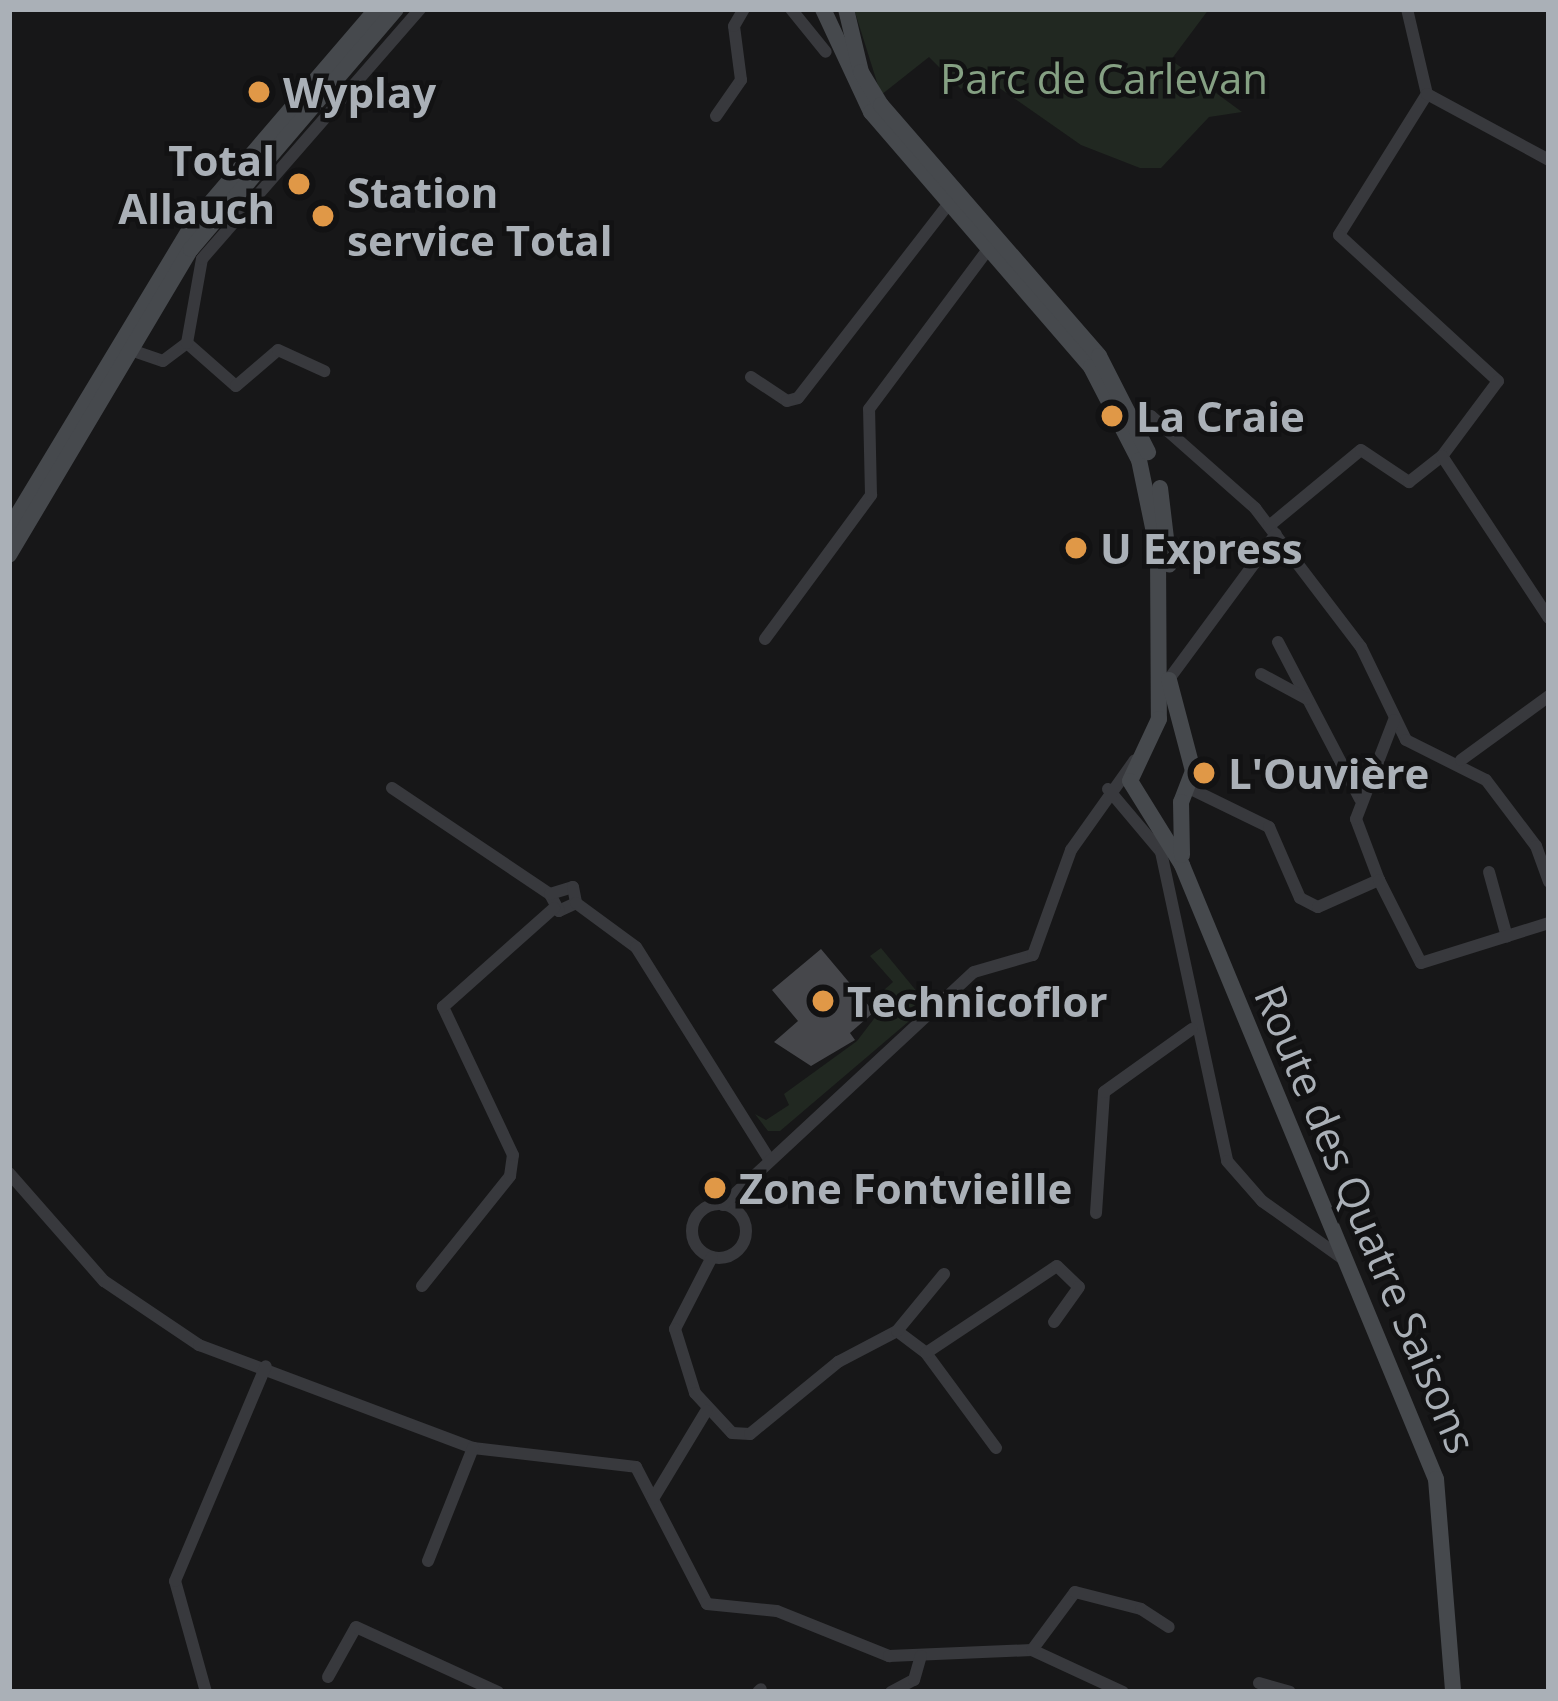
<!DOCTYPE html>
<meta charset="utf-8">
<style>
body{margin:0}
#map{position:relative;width:1558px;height:1701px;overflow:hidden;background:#171718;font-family:"Open Sans",sans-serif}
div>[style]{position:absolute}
.green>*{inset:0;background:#212821}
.building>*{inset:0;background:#46474b}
.street>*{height:12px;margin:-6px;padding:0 6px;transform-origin:6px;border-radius:6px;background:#38393d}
.street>.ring{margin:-6px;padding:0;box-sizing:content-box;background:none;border:12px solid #38393d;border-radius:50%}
.secondary>*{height:16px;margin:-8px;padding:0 8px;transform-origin:8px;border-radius:8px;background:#46494d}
.dots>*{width:33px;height:33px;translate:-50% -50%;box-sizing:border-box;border:6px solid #121213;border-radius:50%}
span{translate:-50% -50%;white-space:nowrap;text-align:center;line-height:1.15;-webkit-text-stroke:9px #121213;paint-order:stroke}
.park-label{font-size:42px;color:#85a083}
.poi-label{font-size:42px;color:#aab0b7;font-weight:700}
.left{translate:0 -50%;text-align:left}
.right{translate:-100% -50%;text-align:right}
.street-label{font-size:42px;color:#aab0b7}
.frame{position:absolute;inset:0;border:12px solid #aab0b7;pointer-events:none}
</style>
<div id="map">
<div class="green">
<i style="clip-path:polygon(854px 9px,1209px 9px,1171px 60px,1242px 112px,1209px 117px,1161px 168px,1140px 168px,1081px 145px,978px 73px,961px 89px,929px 57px,881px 95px)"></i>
<i style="clip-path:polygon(881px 948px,928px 1005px,780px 1131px,768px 1131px,755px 1114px,766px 1120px,789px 1105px,784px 1094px,857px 1041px,883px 1007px,875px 998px,893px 982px,870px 956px)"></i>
</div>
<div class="building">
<i style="clip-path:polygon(821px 949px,874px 1012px,850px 1033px,855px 1040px,811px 1066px,774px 1042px,798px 1021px,772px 990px)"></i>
</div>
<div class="street">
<i style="left:791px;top:9px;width:55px;rotate:50.9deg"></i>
<i style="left:1407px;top:9px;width:87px;rotate:76.8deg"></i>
<i style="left:1427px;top:94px;width:166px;rotate:122deg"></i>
<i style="left:1339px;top:235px;width:216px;rotate:42.6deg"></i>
<i style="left:1498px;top:381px;width:94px;rotate:126.7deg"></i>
<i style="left:1427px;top:94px;width:139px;rotate:28.4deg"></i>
<i style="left:716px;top:116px;width:44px;rotate:-55.2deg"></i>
<i style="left:741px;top:80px;width:54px;rotate:-97.4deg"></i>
<i style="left:734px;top:26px;width:20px;rotate:-60deg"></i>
<i style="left:187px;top:343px;width:65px;rotate:41.3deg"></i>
<i style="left:236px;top:386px;width:55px;rotate:-40.6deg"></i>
<i style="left:278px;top:350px;width:51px;rotate:24.5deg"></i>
<i style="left:125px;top:348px;width:40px;rotate:18.9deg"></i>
<i style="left:163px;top:361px;width:30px;rotate:-37deg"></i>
<i style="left:187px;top:343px;width:85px;rotate:-79.9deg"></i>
<i style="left:202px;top:259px;width:332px;rotate:-48.9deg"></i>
<i style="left:751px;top:377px;width:43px;rotate:33.7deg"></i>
<i style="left:787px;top:401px;width:11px;rotate:-15deg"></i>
<i style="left:798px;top:398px;width:254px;rotate:-52.2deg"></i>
<i style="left:1125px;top:418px;width:26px;rotate:-4deg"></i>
<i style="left:1151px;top:416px;width:139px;rotate:41.5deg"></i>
<i style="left:1255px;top:508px;width:175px;rotate:52.7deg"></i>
<i style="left:1361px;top:647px;width:103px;rotate:64.2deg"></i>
<i style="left:1406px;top:740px;width:89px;rotate:26.6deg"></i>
<i style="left:1486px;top:780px;width:83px;rotate:52.9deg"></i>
<i style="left:1536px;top:846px;width:38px;rotate:70deg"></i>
<i style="left:1269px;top:526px;width:119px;rotate:-39.6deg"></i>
<i style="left:1361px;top:450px;width:58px;rotate:33.7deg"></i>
<i style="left:1409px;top:482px;width:42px;rotate:-38.2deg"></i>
<i style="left:1442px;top:456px;width:194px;rotate:56.6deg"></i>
<i style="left:765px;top:639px;width:179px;rotate:-53.6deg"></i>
<i style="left:871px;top:495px;width:86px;rotate:-91.3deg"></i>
<i style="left:869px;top:409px;width:206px;rotate:-53.3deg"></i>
<i style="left:1278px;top:642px;width:177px;rotate:62.4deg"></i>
<i style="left:1261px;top:674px;width:52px;rotate:28.5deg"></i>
<i style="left:1169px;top:679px;width:180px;rotate:-53.6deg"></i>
<i style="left:1461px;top:760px;width:109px;rotate:-36deg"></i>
<i style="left:392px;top:788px;width:190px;rotate:33.9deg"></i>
<i style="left:1108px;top:789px;width:82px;rotate:49.9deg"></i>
<i style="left:1161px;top:852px;width:316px;rotate:77.9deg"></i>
<i style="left:1227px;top:1161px;width:53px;rotate:48.8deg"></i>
<i style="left:1262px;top:1201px;width:103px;rotate:35.5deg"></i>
<i style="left:1191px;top:789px;width:87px;rotate:26deg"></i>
<i style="left:1269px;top:827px;width:77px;rotate:66.4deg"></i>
<i style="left:1300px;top:898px;width:20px;rotate:27deg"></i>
<i style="left:1318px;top:907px;width:67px;rotate:-23.9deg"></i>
<i style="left:1379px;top:880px;width:65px;rotate:-110.7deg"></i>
<i style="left:1356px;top:819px;width:106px;rotate:-69deg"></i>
<i style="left:1489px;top:872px;width:67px;rotate:74.5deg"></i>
<i style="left:1379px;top:880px;width:93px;rotate:63.2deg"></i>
<i style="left:1421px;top:963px;width:134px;rotate:-17.4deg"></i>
<i style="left:576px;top:903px;width:19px;rotate:155deg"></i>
<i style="left:559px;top:911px;width:19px;rotate:-118deg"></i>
<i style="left:550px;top:894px;width:24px;rotate:-17deg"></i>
<i style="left:573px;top:887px;width:16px;rotate:79deg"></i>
<i style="left:576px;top:903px;width:74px;rotate:36.3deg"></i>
<i style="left:636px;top:947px;width:247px;rotate:57.9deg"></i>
<i style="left:9px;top:1173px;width:144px;rotate:48.7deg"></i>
<i style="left:104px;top:1281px;width:115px;rotate:34deg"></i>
<i style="left:199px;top:1345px;width:293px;rotate:20.6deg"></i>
<i style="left:473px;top:1448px;width:164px;rotate:6.6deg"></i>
<i style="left:636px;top:1467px;width:154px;rotate:62.6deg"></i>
<i style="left:707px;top:1604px;width:70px;rotate:5.7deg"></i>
<i style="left:777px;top:1611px;width:121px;rotate:21.9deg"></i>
<i style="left:889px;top:1656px;width:143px;rotate:-2.4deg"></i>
<i style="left:1032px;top:1650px;width:100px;rotate:24.8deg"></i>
<i class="ring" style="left:692px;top:1204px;width:42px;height:42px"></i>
<i style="left:723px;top:1205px;width:342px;rotate:-42.9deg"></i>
<i style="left:974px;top:972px;width:61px;rotate:-16.1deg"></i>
<i style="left:1033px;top:955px;width:112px;rotate:-70.1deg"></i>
<i style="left:1071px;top:850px;width:110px;rotate:-54.6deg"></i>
<i style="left:1096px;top:1213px;width:121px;rotate:-86.2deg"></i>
<i style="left:1104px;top:1092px;width:108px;rotate:-35.6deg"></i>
<i style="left:712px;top:1257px;width:81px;rotate:117.2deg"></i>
<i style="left:675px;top:1329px;width:67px;rotate:72.6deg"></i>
<i style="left:695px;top:1393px;width:54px;rotate:47.2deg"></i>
<i style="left:732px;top:1433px;width:18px;rotate:3deg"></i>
<i style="left:750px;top:1434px;width:114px;rotate:-39.3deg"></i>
<i style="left:838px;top:1362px;width:67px;rotate:-27.7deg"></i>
<i style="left:897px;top:1331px;width:36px;rotate:37deg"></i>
<i style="left:926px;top:1353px;width:118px;rotate:53.6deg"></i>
<i style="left:422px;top:1286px;width:141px;rotate:-51.3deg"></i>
<i style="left:510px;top:1176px;width:21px;rotate:-82deg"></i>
<i style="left:513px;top:1155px;width:164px;rotate:-115.3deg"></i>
<i style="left:443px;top:1007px;width:149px;rotate:-41.7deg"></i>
<i style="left:897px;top:1331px;width:74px;rotate:-50.5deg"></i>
<i style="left:926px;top:1353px;width:157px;rotate:-33.6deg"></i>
<i style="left:1057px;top:1266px;width:30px;rotate:44deg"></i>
<i style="left:1079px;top:1287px;width:43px;rotate:125.5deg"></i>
<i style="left:653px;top:1499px;width:103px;rotate:-58.9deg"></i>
<i style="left:428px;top:1561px;width:122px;rotate:-68.3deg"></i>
<i style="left:1032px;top:1650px;width:72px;rotate:-53.4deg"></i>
<i style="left:1075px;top:1592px;width:68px;rotate:14.4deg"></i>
<i style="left:1141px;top:1609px;width:33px;rotate:33deg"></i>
<i style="left:328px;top:1677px;width:57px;rotate:-60.8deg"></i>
<i style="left:356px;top:1627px;width:156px;rotate:24.6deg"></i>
<i style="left:1259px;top:1683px;width:32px;rotate:16deg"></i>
<i style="left:206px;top:1692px;width:115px;rotate:-105.6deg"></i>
<i style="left:175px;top:1581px;width:233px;rotate:-67.1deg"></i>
<i style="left:758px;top:1692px;width:4px;rotate:-45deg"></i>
<i style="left:891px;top:1692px;width:26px;rotate:-28deg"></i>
<i style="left:914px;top:1680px;width:25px;rotate:-74deg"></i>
</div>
<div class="secondary">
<i style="left:823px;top:9px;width:114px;rotate:65deg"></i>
<i style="left:871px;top:112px;width:337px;rotate:49.2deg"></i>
<i style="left:1091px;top:367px;width:105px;rotate:62.7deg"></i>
<i style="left:1139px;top:460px;width:94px;rotate:78.3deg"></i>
<i style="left:1158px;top:552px;width:167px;rotate:89.7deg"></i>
<i style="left:1159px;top:719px;width:68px;rotate:115.1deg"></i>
<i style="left:1130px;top:781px;width:99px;rotate:58.2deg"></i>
<i style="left:1182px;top:865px;width:664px;rotate:67.53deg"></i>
<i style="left:1436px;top:1479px;width:214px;rotate:85.4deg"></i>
<i style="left:846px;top:9px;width:65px;rotate:76.6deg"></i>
<i style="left:861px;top:72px;width:39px;rotate:59deg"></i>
<i style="left:881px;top:105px;width:332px;rotate:49deg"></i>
<i style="left:1099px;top:356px;width:108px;rotate:63deg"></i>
<i style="left:1160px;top:488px;width:77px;rotate:83.2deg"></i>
<i style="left:9px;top:529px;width:360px;rotate:-58.9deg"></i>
<i style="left:195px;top:221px;width:279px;rotate:-49.4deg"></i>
<i style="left:9px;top:555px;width:356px;rotate:-59.3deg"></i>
<i style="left:191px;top:249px;width:316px;rotate:-49.5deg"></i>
<i style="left:1169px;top:680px;width:94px;rotate:75.2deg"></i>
<i style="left:1193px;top:771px;width:33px;rotate:111deg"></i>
<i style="left:1181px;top:802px;width:53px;rotate:88.9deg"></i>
</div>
<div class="dots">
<i style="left:259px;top:92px;background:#e09847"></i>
<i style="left:299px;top:184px;background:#e09847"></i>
<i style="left:323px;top:216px;background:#e09847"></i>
<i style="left:1112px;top:416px;background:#e09847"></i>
<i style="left:1076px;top:548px;background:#e09847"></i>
<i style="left:1204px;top:773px;background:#e09847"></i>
<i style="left:823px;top:1001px;background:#e09847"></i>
<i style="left:715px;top:1188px;background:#e09847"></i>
</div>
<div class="park-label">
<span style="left:1104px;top:78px">Parc de Carlevan</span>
</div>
<div class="poi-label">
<span class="left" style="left:283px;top:92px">Wyplay</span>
<span class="right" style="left:275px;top:184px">Total<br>Allauch</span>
<span class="left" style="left:347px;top:216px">Station<br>service Total</span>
<span class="left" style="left:1136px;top:416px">La Craie</span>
<span class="left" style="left:1100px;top:548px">U Express</span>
<span class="left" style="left:1228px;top:773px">L'Ouvière</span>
<span class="left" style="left:847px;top:1001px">Technicoflor</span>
<span class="left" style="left:739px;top:1188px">Zone Fontvieille</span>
</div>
<div class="street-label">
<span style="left:1366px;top:1219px;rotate:67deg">Route des Quatre Saisons</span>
</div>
<div class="frame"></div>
</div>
